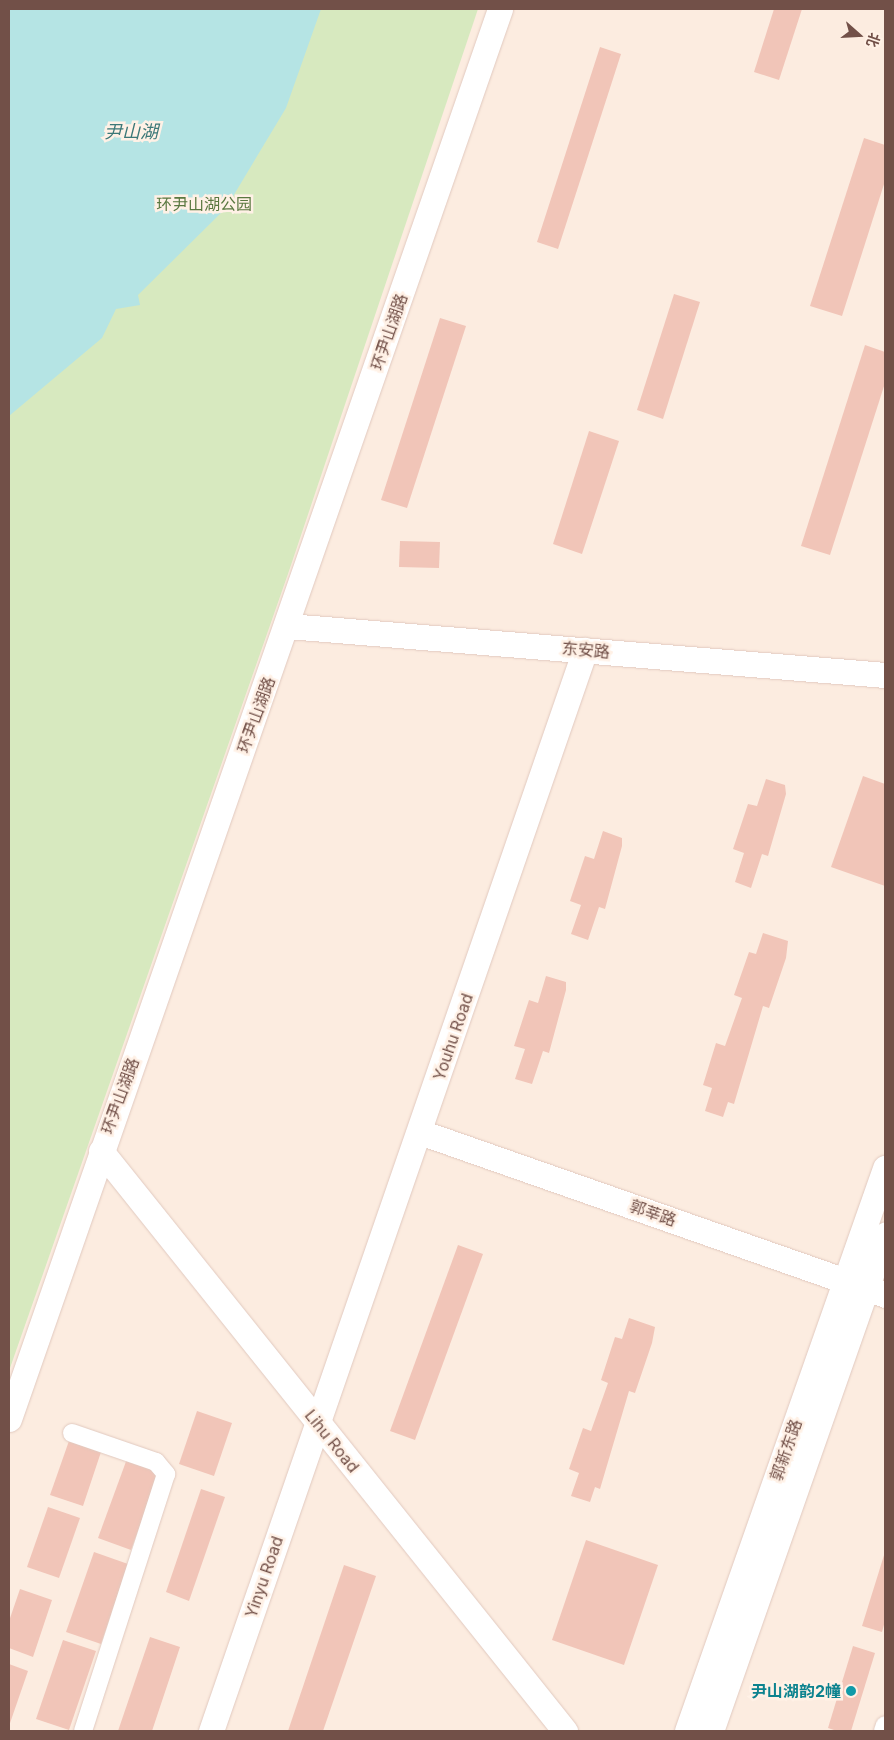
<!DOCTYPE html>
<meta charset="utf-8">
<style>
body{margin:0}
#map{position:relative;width:894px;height:1740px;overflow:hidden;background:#fcece0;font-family:Inter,"Noto Sans SC",sans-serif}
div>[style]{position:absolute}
.green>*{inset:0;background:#d7e9bf}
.water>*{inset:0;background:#b5e4e4}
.building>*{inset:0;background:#f1c5b8}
.roads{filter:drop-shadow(0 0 1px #e1c9bf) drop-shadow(0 0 1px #e1c9bf)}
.street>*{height:18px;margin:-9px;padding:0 9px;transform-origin:9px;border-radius:9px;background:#fff}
.secondary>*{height:25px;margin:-12.5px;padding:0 12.5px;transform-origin:12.5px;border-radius:12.5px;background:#fff}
.dots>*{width:14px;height:14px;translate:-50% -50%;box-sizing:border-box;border:2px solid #fff1e6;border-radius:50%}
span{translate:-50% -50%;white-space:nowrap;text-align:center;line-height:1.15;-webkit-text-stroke:5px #fff1e6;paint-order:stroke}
.park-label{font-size:16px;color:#5a7840}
.street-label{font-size:16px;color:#725048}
.culture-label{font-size:16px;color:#0d838f;font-weight:700}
.right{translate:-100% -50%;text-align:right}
.water-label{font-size:18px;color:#3c7878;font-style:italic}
.frame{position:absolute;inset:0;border:10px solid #725048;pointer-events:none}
.north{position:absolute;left:834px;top:10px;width:50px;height:50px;-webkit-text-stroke:4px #fff1e6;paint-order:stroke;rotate:109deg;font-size:14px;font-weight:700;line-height:20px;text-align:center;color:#725048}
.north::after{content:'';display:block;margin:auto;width:18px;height:22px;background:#725048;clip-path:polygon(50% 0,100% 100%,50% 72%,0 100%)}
</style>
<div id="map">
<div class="green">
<i style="clip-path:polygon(9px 9px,478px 9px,289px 571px,9px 1371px)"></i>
</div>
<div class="water">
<i style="clip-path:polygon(9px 9px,321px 9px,286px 108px,226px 208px,138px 295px,140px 305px,116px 309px,102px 338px,9px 416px)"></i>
</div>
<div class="building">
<i style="clip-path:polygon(774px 9px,802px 9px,779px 80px,754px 72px)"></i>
<i style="clip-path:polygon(600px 47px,621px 54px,558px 249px,537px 242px)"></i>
<i style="clip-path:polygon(864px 138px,885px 145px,885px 181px,842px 316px,810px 306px)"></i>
<i style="clip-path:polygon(674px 294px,700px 302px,663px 419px,637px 410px)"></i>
<i style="clip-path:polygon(440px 318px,466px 326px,407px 508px,381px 500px)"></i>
<i style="clip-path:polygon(865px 345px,885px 352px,885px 383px,830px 555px,801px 546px)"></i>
<i style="clip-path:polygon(589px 431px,619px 441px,582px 554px,553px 544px)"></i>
<i style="clip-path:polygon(400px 541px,440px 542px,439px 568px,399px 567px)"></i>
<i style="clip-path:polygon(863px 776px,885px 784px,885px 886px,831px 867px)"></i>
<i style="clip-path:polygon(766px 779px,785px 785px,786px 794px,768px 856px,762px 854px,751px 888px,735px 882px,744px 853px,733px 849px,748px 804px,757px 806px)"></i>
<i style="clip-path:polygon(603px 831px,622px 838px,622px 846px,605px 909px,599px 907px,588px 940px,571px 934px,581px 905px,570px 901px,585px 856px,594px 859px)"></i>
<i style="clip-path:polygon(763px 933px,788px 941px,786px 958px,769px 1008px,763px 1006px,734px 1104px,728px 1102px,723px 1117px,705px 1111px,712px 1088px,703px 1085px,716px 1043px,725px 1046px,742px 998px,734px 995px,749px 952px,756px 954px)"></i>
<i style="clip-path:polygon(546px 976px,566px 982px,566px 990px,549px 1053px,543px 1051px,532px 1084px,515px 1079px,525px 1049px,514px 1046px,529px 1000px,538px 1003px)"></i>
<i style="clip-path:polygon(458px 1245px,483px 1254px,415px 1440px,390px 1431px)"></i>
<i style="clip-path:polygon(629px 1318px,655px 1327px,652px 1343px,635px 1393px,629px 1391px,600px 1489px,595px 1487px,590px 1502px,571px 1496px,579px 1473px,569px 1469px,583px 1428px,591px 1431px,608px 1383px,601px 1380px,615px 1337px,622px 1339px)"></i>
<i style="clip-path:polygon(197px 1411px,232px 1423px,214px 1476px,179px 1464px)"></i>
<i style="clip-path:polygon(70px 1438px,102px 1449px,83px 1506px,50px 1495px)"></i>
<i style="clip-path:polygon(128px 1456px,161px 1468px,131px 1550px,98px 1538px)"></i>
<i style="clip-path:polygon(201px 1489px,225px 1497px,189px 1601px,166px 1592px)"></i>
<i style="clip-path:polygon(48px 1507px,80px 1518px,59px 1578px,27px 1567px)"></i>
<i style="clip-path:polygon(586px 1540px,658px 1565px,624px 1665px,552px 1640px)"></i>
<i style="clip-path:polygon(94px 1552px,128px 1564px,101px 1644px,66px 1632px)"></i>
<i style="clip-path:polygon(885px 1552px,885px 1621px,882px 1632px,862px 1626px)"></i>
<i style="clip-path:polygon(344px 1565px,376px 1576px,323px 1731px,288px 1731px)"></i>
<i style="clip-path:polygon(20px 1589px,52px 1600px,33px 1657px,9px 1648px,9px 1621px)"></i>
<i style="clip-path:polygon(150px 1637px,180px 1647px,152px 1731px,118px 1731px)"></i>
<i style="clip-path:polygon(63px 1640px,96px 1651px,69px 1730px,36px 1719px)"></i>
<i style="clip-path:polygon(853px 1646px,875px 1653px,851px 1731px,837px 1731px,828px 1728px)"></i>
<i style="clip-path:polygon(9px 1664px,28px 1671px,9px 1726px)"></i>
</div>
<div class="roads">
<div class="street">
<i style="left:72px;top:1433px;width:89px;rotate:19deg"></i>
<i style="left:156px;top:1462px;width:16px;rotate:50deg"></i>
<i style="left:166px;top:1474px;width:270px;rotate:107.9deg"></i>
<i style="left:883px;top:1731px;width:6px;rotate:-72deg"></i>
</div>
<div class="secondary">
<i style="left:288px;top:626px;width:599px;rotate:4.69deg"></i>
<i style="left:420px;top:1132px;width:493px;rotate:19.3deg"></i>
<i style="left:101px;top:1151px;width:743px;rotate:51.34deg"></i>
<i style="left:9px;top:1419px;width:1493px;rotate:-70.8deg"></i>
<i style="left:211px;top:1731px;width:1144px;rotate:-70.92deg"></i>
<i style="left:687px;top:1731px;width:597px;rotate:-70.62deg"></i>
<i style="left:711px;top:1731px;width:526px;rotate:-70.67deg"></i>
</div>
</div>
<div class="dots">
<i style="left:851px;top:1691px;background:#0f9aa8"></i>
</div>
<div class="park-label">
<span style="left:204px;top:204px">环尹山湖公园</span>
</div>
<div class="street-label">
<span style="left:389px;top:332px;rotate:-71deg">环尹山湖路</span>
<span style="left:586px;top:650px;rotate:5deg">东安路</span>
<span style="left:256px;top:715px;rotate:-70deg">环尹山湖路</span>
<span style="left:453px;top:1037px;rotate:-71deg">Youhu Road</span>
<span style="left:120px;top:1096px;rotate:-70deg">环尹山湖路</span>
<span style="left:653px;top:1213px;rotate:19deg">郭莘路</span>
<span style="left:332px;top:1441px;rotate:51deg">Lihu Road</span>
<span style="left:786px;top:1450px;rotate:-71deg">郭新东路</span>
<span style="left:264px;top:1577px;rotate:-71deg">Yinyu Road</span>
</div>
<div class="culture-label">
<span class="right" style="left:841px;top:1691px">尹山湖韵2幢</span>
</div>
<div class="water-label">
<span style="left:131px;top:132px">尹山湖</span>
</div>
<div class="frame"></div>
<div class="north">北</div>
</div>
